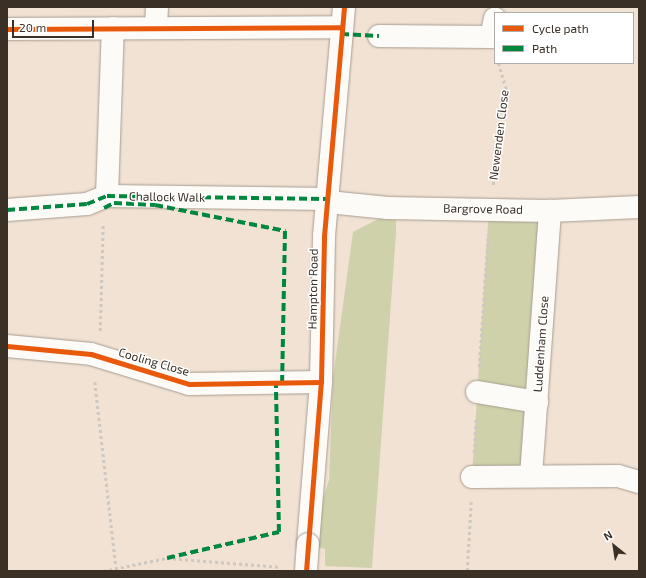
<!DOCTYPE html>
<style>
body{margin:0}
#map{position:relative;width:646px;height:578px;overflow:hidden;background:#f1e2d3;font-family:"Exo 2",sans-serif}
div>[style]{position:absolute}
.green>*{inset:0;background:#cfd1aa}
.path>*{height:2.5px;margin-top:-1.25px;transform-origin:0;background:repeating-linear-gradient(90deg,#cec8c2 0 3px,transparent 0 6px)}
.roads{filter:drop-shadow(0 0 1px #a79c90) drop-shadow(0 0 1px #a79c90)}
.minor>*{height:22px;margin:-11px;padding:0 11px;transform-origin:11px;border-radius:11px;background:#fdfbf8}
.bridges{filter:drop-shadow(0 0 1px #a79c90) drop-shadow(0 0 1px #a79c90)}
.minor-bridge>*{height:22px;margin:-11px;padding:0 11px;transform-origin:11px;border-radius:11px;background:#fdfbf8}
.quiet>*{height:4px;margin-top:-2px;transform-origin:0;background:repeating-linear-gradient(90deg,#00873e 0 8px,transparent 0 12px)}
.cycleway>*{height:5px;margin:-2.5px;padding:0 2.5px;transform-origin:2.5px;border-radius:2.5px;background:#e8590c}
span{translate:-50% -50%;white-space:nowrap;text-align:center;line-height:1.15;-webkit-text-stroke:3px #fff;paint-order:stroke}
.street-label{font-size:12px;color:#3b3025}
.frame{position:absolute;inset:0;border:8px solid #3b3025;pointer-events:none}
.legend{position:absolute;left:494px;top:12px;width:140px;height:52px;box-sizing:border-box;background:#fff;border:1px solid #b1aca8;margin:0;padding:5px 7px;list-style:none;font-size:12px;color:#3b3025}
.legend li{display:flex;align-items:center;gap:8px;height:20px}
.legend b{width:20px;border:1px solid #b1aca8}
.north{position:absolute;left:594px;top:526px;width:40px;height:40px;-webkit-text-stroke:3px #fff;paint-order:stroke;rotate:330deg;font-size:11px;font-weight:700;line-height:16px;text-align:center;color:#3b3025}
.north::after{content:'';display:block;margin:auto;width:14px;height:18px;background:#3b3025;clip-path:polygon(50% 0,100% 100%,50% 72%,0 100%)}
.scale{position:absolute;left:12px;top:20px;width:82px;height:18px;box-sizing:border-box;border:2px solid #3b3025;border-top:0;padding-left:5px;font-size:12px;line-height:14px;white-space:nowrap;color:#3b3025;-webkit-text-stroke:3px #fff;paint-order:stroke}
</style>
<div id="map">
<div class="green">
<i style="clip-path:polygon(489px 208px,550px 211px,531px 476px,472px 477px)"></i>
<i style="clip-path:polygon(380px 218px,396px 220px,396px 233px,372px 568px,325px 566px,325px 549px,308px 544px,329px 480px,333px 378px,353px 232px)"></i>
</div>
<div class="path">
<i style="left:493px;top:185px;width:97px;rotate:-82.3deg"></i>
<i style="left:506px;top:89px;width:27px;rotate:-107deg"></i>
<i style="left:100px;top:331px;width:107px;rotate:-88.4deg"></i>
<i style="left:479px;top:367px;width:133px;rotate:-86.1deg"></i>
<i style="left:95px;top:382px;width:185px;rotate:83.5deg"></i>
<i style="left:474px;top:453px;width:35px;rotate:-87deg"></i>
<i style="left:103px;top:571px;width:65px;rotate:-11.5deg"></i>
<i style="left:167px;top:558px;width:114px;rotate:4.5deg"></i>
<i style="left:467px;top:571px;width:69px;rotate:-86.7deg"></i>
</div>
<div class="roads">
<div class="minor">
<i style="left:156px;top:26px;width:19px;rotate:-87deg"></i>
<i style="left:7px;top:29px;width:335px;rotate:-0.3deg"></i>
<i style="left:379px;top:36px;width:112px;rotate:0.5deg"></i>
<i style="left:491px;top:37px;width:19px;rotate:-78deg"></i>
<i style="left:107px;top:196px;width:168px;rotate:-88deg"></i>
<i style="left:328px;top:202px;width:60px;rotate:5.7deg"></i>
<i style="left:388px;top:208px;width:162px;rotate:1.1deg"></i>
<i style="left:550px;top:211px;width:89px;rotate:-2.6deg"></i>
<i style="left:7px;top:210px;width:80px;rotate:-4.3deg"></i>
<i style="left:87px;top:204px;width:22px;rotate:-22deg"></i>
<i style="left:107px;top:196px;width:221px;rotate:0.8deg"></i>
<i style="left:7px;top:346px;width:84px;rotate:5.4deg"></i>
<i style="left:91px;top:354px;width:102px;rotate:17deg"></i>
<i style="left:189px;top:384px;width:132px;rotate:-0.9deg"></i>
<i style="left:477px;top:392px;width:61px;rotate:9.5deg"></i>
<i style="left:531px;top:476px;width:266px;rotate:-85.9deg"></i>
<i style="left:472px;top:477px;width:146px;rotate:-0.4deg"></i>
<i style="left:618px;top:476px;width:22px;rotate:16deg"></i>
<i style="left:308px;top:544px;width:163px;rotate:-85.4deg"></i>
<i style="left:321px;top:382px;width:146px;rotate:-88.8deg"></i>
<i style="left:324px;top:236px;width:230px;rotate:-85deg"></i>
</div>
</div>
<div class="bridges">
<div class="minor-bridge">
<i style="left:306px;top:571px;width:27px;rotate:-86deg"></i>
</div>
</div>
<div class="quiet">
<i style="left:341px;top:34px;width:38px;rotate:3deg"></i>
<i style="left:104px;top:208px;width:11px;rotate:-27deg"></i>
<i style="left:114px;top:203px;width:41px;rotate:2.8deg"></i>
<i style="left:155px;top:205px;width:133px;rotate:11.3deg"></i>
<i style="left:285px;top:231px;width:152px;rotate:91.1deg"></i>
<i style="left:7px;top:210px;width:80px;rotate:-4.3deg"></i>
<i style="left:87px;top:204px;width:22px;rotate:-22deg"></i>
<i style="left:107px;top:196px;width:221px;rotate:0.8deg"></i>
<i style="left:167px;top:558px;width:115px;rotate:-13.1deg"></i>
<i style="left:279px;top:532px;width:149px;rotate:-91.2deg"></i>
</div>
<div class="cycleway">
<i style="left:7px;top:29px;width:335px;rotate:-0.3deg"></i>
<i style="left:7px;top:346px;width:84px;rotate:5.4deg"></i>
<i style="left:91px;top:354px;width:102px;rotate:17deg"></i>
<i style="left:189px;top:384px;width:132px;rotate:-0.9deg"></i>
<i style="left:306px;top:571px;width:190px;rotate:-85.5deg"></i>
<i style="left:321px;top:382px;width:146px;rotate:-88.8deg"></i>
<i style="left:324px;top:236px;width:230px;rotate:-85deg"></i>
</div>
<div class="street-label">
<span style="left:499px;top:135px;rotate:-83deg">Newenden Close</span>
<span style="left:167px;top:197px;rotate:1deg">Challock Walk</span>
<span style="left:483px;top:209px;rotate:1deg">Bargrove Road</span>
<span style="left:313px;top:289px;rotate:-89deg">Hampton Road</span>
<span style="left:541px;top:344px;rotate:-86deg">Luddenham Close</span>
<span style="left:154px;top:362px;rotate:16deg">Cooling Close</span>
</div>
<div class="frame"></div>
<ul class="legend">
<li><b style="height:5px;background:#e8590c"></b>Cycle path</li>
<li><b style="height:5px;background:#00873e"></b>Path</li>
</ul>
<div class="north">N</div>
<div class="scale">20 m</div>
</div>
